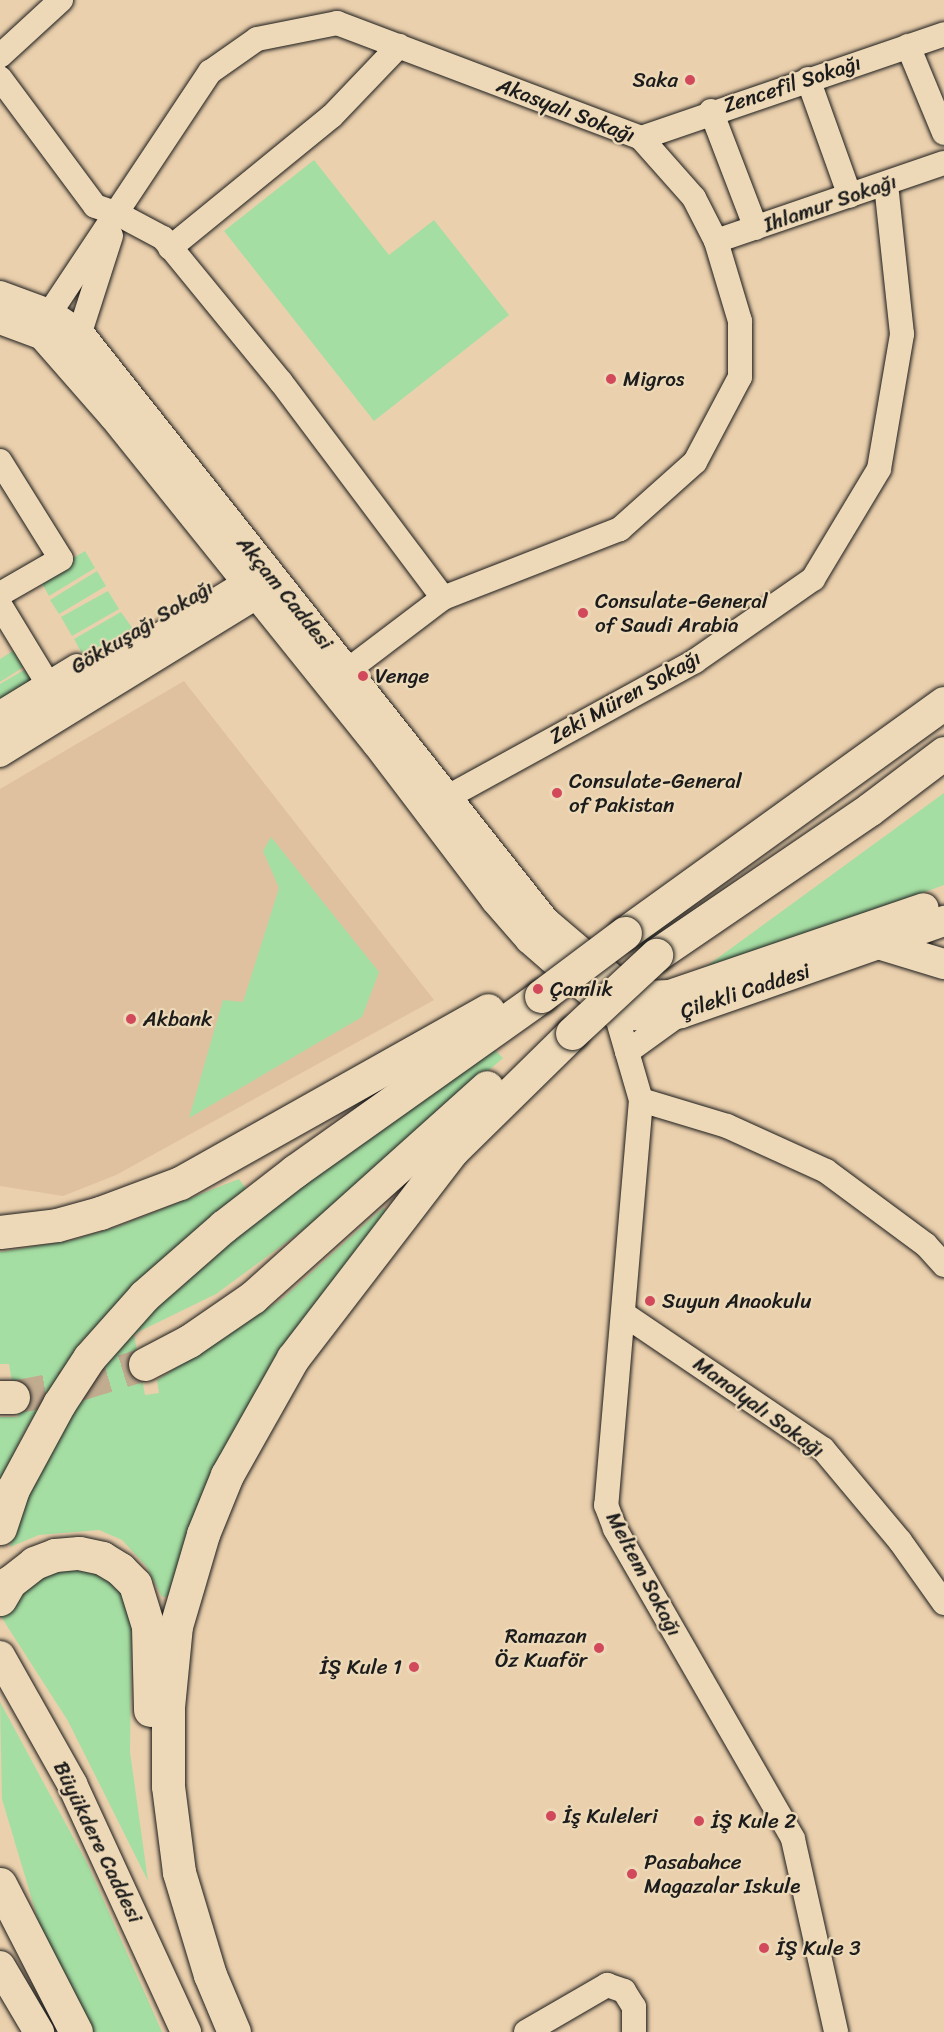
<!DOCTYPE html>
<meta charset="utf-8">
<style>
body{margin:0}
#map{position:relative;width:944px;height:2032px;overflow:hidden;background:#ebd0ad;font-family:Sriracha,sans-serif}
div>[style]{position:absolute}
.built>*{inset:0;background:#dfc19f}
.green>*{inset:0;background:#a5dea3}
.highway-tunnel>*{height:33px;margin-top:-16.5px;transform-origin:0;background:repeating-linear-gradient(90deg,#c2ac90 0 33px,transparent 0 49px)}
.roads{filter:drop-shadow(0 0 2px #1c1c1c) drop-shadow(0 0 2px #1c1c1c)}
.minor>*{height:24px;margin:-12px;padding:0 12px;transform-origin:12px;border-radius:12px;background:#edd9b7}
.major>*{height:30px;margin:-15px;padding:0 15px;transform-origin:15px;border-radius:15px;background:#edd9b7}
.highway>*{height:33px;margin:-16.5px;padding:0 16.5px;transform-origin:16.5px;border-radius:16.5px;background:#edd9b7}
.bridges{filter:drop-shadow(0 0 2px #1c1c1c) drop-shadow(0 0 2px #1c1c1c)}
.highway-bridge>*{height:33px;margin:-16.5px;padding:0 16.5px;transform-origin:16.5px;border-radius:16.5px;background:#edd9b7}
.dots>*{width:16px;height:16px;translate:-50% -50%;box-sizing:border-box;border:3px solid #edd9b7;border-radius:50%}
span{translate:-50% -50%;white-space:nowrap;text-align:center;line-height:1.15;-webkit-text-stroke:4.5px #edd9b7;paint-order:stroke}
.poi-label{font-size:21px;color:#1c1c1c}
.right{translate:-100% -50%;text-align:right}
.left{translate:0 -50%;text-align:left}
.street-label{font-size:21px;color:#1c1c1c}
</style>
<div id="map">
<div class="built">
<i style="clip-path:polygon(184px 681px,434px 1000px,116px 1175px,63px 1196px,0 1186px,0 789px)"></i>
</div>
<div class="green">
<i style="clip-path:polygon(314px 160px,389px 255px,434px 220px,509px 315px,374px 421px,224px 231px)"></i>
<i style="clip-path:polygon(85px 551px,95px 568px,49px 596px,39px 578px)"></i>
<i style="clip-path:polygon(97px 571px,106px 586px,59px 614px,50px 600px)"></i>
<i style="clip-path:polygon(108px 591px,119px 609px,72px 636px,61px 617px)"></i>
<i style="clip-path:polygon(121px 612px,133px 629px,84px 657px,74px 639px)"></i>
<i style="clip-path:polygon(19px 647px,30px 663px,0 682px,0 659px)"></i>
<i style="clip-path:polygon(31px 666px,43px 684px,0 710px,0 684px)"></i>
<i style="clip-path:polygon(944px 793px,944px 885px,689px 979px)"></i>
<i style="clip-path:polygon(271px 837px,379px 972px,362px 1017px,189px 1118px,223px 1000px,243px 1002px,279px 888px,263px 851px)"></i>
<i style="clip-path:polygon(495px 1050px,503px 1058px,314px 1222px,216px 1294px,134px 1334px,145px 1395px,159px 1393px,157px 1380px,282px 1299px,383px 1208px,389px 1214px,170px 1596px,162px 1597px,146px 1566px,122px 1540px,99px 1530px,39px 1535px,10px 1547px,23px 1504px,87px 1387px,131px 1331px,260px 1216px)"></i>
<i style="clip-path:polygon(239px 1179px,247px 1190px,132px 1288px,81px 1342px,26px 1429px,0 1481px,0 1417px,18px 1417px,9px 1364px,0 1364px,0 1252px,73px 1240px,119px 1226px)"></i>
<i style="clip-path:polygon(68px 1566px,111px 1576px,132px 1611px,130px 1752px,148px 1881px,68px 1721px,0 1615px,24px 1579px)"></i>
<i style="clip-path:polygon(0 1702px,87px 1863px,162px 2032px,93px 2032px,73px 1993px,38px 1920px,2px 1799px)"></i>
</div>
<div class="highway-tunnel">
<i style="left:13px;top:1397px;width:64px;rotate:-10.8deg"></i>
<i style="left:76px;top:1385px;width:72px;rotate:-16.9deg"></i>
</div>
<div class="roads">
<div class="minor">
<i style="left:908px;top:46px;width:94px;rotate:67.5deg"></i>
<i style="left:0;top:56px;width:83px;rotate:-42.6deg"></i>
<i style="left:0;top:78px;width:159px;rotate:53.4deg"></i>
<i style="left:95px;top:206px;width:24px;rotate:19deg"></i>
<i style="left:118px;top:214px;width:51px;rotate:28.1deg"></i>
<i style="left:163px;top:238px;width:186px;rotate:50.7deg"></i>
<i style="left:281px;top:382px;width:270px;rotate:53.1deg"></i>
<i style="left:808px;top:79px;width:124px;rotate:70.3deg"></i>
<i style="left:711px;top:111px;width:125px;rotate:69deg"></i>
<i style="left:641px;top:138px;width:320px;rotate:-18.9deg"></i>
<i style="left:716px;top:241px;width:241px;rotate:-18.9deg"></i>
<i style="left:170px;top:248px;width:209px;rotate:-39.2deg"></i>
<i style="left:332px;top:116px;width:97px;rotate:-46.3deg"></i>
<i style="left:49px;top:314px;width:291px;rotate:-56.4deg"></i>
<i style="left:210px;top:72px;width:57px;rotate:-35.1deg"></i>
<i style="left:257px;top:39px;width:82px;rotate:-11.3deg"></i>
<i style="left:337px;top:23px;width:325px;rotate:20.7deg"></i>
<i style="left:641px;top:138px;width:80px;rotate:48.5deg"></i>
<i style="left:694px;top:198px;width:48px;rotate:62.9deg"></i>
<i style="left:716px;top:241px;width:84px;rotate:73.3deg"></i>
<i style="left:740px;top:321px;width:56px;rotate:90deg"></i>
<i style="left:740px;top:377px;width:96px;rotate:117.9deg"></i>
<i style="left:695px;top:462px;width:101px;rotate:138.2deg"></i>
<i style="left:620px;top:529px;width:190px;rotate:158.7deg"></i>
<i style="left:443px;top:598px;width:121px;rotate:142.8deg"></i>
<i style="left:74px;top:351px;width:121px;rotate:-72.2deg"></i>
<i style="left:0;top:461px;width:115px;rotate:58.1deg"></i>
<i style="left:61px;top:559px;width:70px;rotate:150.2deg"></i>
<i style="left:0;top:605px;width:92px;rotate:58.7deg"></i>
<i style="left:0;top:713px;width:90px;rotate:-31.4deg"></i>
<i style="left:0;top:733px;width:290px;rotate:-31.6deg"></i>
<i style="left:0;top:755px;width:303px;rotate:-31.6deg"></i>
<i style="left:258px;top:596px;width:19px;rotate:-72deg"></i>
<i style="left:446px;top:798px;width:284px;rotate:-28.8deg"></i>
<i style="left:695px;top:661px;width:144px;rotate:-34.8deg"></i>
<i style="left:813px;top:579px;width:128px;rotate:-59deg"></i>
<i style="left:879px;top:469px;width:137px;rotate:-80.3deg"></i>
<i style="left:902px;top:334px;width:151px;rotate:-96.1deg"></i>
<i style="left:616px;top:1014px;width:90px;rotate:73.8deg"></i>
<i style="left:641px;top:1100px;width:407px;rotate:94.9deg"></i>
<i style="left:606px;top:1505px;width:26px;rotate:69deg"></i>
<i style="left:615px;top:1529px;width:357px;rotate:60.1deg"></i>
<i style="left:793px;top:1839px;width:198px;rotate:77.4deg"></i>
<i style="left:627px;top:1052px;width:67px;rotate:-35.8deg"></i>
<i style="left:641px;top:1100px;width:90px;rotate:16.8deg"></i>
<i style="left:727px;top:1126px;width:109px;rotate:24.4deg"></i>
<i style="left:826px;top:1171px;width:124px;rotate:36.5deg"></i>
<i style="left:926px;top:1245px;width:27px;rotate:48deg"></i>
<i style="left:625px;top:1315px;width:239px;rotate:34.1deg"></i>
<i style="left:823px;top:1449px;width:120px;rotate:50.1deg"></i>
<i style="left:900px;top:1541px;width:76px;rotate:54.6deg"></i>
<i style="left:526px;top:2032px;width:94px;rotate:-30.1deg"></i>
<i style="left:607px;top:1985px;width:18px;rotate:19deg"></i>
<i style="left:624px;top:1991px;width:19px;rotate:58deg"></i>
<i style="left:634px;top:2007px;width:25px;rotate:90deg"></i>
</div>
<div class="major">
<i style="left:0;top:296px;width:52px;rotate:20.2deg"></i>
<i style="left:49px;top:314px;width:37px;rotate:34deg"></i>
<i style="left:80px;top:335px;width:749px;rotate:51.62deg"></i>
<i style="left:545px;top:922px;width:88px;rotate:40.4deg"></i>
<i style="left:612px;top:979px;width:35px;rotate:29deg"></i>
<i style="left:643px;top:996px;width:27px;rotate:-2deg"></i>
<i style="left:670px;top:995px;width:268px;rotate:-18.9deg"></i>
<i style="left:0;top:319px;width:46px;rotate:20.4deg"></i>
<i style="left:43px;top:335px;width:108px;rotate:48.8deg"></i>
<i style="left:114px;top:416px;width:420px;rotate:51.2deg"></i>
<i style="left:377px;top:743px;width:197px;rotate:52.8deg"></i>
<i style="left:496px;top:900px;width:52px;rotate:48.9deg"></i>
<i style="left:530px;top:939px;width:114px;rotate:41.1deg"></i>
<i style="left:616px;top:1014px;width:45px;rotate:3.8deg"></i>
<i style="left:661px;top:1017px;width:20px;rotate:-11deg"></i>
<i style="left:681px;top:1013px;width:279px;rotate:-19.3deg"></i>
<i style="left:881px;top:945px;width:66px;rotate:16.8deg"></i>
<i style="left:0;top:1656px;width:147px;rotate:60.6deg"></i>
<i style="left:72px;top:1784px;width:273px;rotate:65.3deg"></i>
<i style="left:0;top:1966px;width:77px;rotate:59.4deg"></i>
</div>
<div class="highway">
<i style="left:625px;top:933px;width:393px;rotate:-35.8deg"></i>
<i style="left:656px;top:955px;width:259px;rotate:-34.3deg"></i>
<i style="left:870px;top:809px;width:93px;rotate:-37.1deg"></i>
<i style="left:0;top:1232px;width:57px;rotate:-7deg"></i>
<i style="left:57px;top:1225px;width:45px;rotate:-15.6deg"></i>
<i style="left:100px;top:1213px;width:85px;rotate:-20.6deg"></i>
<i style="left:180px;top:1183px;width:353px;rotate:-29.3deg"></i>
<i style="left:145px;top:1364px;width:50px;rotate:-27.6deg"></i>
<i style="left:189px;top:1341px;width:78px;rotate:-34.5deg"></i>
<i style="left:253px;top:1297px;width:314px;rotate:-41.9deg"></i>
<i style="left:0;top:1397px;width:13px"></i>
<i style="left:0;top:1528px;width:41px;rotate:-71.6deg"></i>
<i style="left:13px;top:1489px;width:97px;rotate:-61.6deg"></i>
<i style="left:59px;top:1404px;width:55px;rotate:-56.9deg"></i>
<i style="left:89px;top:1358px;width:83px;rotate:-48.4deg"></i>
<i style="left:144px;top:1296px;width:106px;rotate:-41.2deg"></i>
<i style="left:224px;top:1226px;width:90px;rotate:-37.8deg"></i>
<i style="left:295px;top:1171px;width:302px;rotate:-35.4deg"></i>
<i style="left:0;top:1599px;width:20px;rotate:-60deg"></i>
<i style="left:10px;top:1582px;width:31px;rotate:-38deg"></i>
<i style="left:34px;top:1563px;width:22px;rotate:-21deg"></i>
<i style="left:55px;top:1555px;width:24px;rotate:-5deg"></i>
<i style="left:79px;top:1553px;width:24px;rotate:12deg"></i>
<i style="left:102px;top:1558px;width:21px;rotate:31deg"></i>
<i style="left:120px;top:1569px;width:21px;rotate:45deg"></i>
<i style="left:135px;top:1584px;width:44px;rotate:72.8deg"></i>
<i style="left:148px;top:1626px;width:84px;rotate:88.6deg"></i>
<i style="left:0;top:1884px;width:166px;rotate:62.8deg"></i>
<i style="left:234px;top:2032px;width:62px;rotate:-112.8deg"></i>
<i style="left:210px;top:1975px;width:108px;rotate:-106.8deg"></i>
<i style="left:179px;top:1872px;width:87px;rotate:-97.3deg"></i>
<i style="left:168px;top:1786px;width:79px;rotate:-90deg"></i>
<i style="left:168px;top:1707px;width:81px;rotate:-84.4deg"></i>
<i style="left:176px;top:1626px;width:96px;rotate:-73.6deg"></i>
<i style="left:203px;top:1534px;width:64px;rotate:-67.9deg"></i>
<i style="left:227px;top:1475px;width:134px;rotate:-60.6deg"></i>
<i style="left:293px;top:1358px;width:261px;rotate:-52.5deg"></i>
<i style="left:452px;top:1151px;width:168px;rotate:-44.5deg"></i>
</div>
</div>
<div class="bridges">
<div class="highway-bridge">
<i style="left:541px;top:996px;width:105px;rotate:-36.9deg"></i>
<i style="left:572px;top:1033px;width:115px;rotate:-42.9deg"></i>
</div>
</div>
<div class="dots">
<i style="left:690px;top:80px;background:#d1495b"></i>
<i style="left:611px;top:379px;background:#d1495b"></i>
<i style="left:583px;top:613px;background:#d1495b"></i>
<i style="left:363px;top:676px;background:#d1495b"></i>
<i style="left:557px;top:793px;background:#d1495b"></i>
<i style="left:538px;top:989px;background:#d1495b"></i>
<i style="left:131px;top:1019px;background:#d1495b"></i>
<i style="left:650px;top:1301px;background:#d1495b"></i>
<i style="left:599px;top:1648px;background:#d1495b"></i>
<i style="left:414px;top:1667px;background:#d1495b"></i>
<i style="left:551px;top:1816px;background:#d1495b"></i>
<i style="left:699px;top:1821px;background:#d1495b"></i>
<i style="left:632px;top:1874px;background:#d1495b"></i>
<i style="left:764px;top:1948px;background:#d1495b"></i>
</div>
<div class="poi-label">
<span class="right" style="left:678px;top:80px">Saka</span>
<span class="left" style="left:623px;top:379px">Migros</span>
<span class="left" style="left:595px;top:613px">Consulate-General<br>of Saudi Arabia</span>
<span class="left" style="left:375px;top:676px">Venge</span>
<span class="left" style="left:569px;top:793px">Consulate-General<br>of Pakistan</span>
<span class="left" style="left:550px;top:989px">Çamlık</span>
<span class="left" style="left:143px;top:1019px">Akbank</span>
<span class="left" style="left:662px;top:1301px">Suyun Anaokulu</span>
<span class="right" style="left:587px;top:1648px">Ramazan<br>Öz Kuaför</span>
<span class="right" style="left:402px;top:1667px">İŞ Kule 1</span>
<span class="left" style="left:563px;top:1816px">İş Kuleleri</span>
<span class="left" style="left:711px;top:1821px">İŞ Kule 2</span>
<span class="left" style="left:644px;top:1874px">Pasabahce<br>Magazalar Iskule</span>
<span class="left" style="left:776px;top:1948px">İŞ Kule 3</span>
</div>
<div class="street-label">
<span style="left:792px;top:84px;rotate:-18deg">Zencefil Sokağı</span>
<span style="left:566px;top:110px;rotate:21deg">Akasyalı Sokağı</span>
<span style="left:830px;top:203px;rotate:-19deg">Ihlamur Sokağı</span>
<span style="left:285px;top:593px;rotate:51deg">Akçam Caddesi</span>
<span style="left:142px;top:627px;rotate:-31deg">Gökkuşağı Sokağı</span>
<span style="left:625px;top:697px;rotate:-29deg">Zeki Müren Sokağı</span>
<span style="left:745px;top:991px;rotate:-18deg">Çilekli Caddesi</span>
<span style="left:759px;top:1407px;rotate:36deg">Manolyalı Sokağı</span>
<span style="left:644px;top:1574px;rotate:62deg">Meltem Sokağı</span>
<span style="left:98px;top:1842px;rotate:64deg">Büyükdere Caddesi</span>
</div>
</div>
